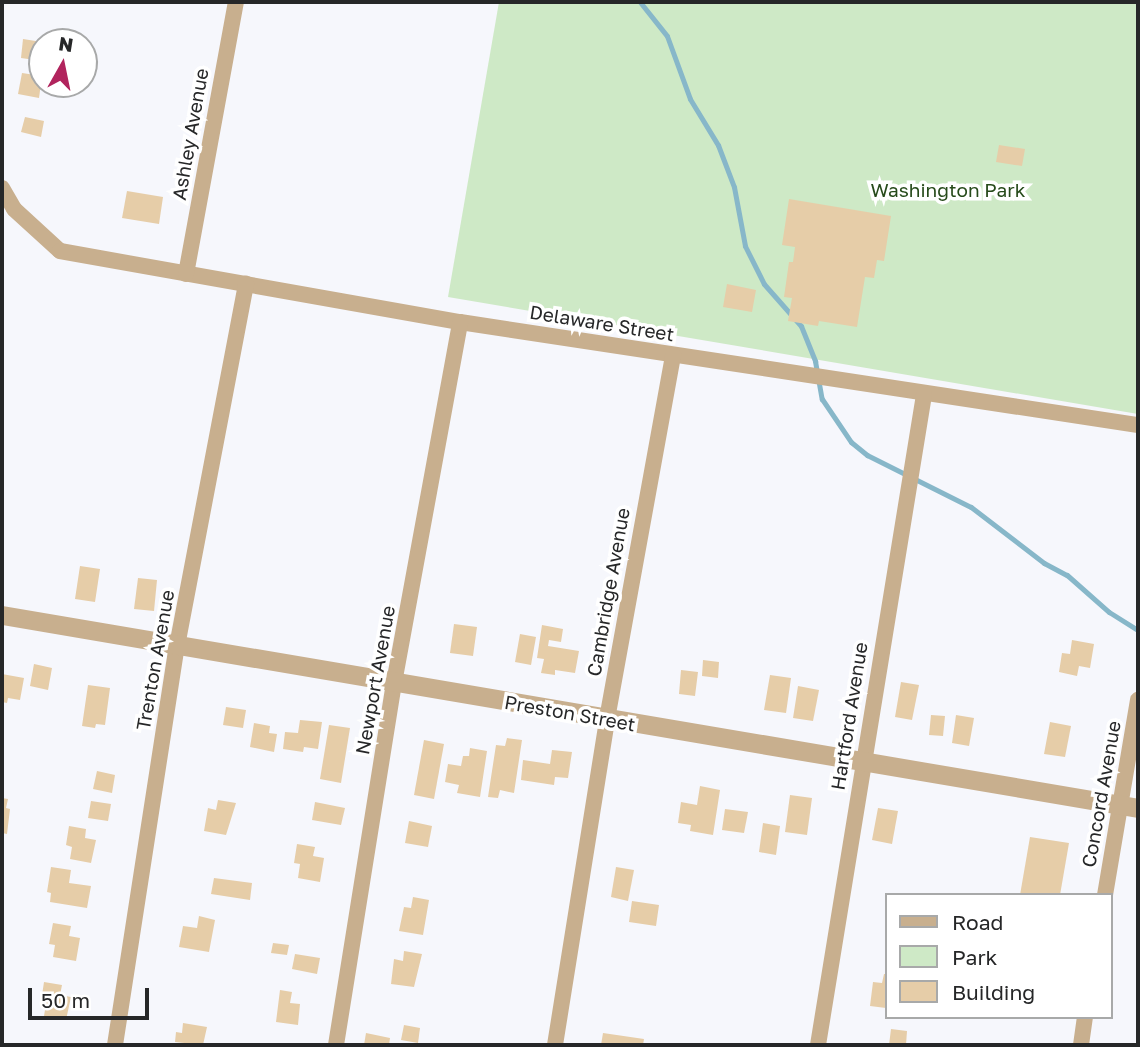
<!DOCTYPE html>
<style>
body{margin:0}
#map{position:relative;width:1140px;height:1047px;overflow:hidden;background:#f6f7fc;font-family:"Golos Text",sans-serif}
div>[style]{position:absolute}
.green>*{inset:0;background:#cee9c6}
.stream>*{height:5px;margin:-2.5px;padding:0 2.5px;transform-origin:2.5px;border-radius:2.5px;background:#87b7c9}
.building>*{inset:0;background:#e6cda8}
.minor>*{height:16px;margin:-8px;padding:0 8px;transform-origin:8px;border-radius:8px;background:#c8af8e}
.tertiary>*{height:19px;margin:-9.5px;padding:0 9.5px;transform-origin:9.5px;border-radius:9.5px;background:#c8af8e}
span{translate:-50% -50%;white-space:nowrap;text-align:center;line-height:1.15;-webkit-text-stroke:7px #fff;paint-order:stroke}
.street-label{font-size:19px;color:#262728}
.park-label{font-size:19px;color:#264a1a}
.frame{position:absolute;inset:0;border:4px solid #262728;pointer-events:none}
.legend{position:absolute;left:885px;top:893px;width:228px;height:126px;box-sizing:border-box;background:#fff;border:2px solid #a8a9a9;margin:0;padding:9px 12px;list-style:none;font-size:21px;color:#262728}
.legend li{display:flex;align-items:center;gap:14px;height:35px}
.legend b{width:35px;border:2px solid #a8a9a9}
.north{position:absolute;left:28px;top:28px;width:70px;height:70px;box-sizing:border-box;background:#fff;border:2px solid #a8a9a9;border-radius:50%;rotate:9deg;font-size:19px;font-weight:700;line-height:28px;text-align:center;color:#262728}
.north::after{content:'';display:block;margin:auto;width:24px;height:32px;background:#b1245d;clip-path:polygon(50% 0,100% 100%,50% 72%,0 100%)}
.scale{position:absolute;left:28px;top:988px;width:121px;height:32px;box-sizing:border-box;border:4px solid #262728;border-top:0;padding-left:9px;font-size:21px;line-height:24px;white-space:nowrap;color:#262728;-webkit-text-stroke:5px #fff;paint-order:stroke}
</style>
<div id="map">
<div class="green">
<i style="clip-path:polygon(499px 2px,1138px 2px,1138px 414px,448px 297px)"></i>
</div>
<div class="stream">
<i style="left:640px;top:2px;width:43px;rotate:51.5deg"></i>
<i style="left:667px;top:36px;width:67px;rotate:69.9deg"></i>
<i style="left:690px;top:99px;width:54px;rotate:58.7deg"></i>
<i style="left:718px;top:145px;width:45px;rotate:69.1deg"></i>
<i style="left:734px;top:187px;width:60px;rotate:79.4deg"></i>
<i style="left:745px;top:246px;width:42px;rotate:63.4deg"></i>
<i style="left:764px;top:284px;width:56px;rotate:48.6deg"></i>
<i style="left:801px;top:326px;width:38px;rotate:68deg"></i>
<i style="left:815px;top:361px;width:39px;rotate:80deg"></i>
<i style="left:822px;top:399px;width:52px;rotate:56deg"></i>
<i style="left:851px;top:442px;width:21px;rotate:39deg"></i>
<i style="left:867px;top:455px;width:116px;rotate:26.6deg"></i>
<i style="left:971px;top:507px;width:92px;rotate:37.5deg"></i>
<i style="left:1044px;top:563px;width:26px;rotate:28deg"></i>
<i style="left:1067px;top:575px;width:56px;rotate:41.4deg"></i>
<i style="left:1109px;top:612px;width:34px;rotate:32deg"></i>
</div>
<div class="building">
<i style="clip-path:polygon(23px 39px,42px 42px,42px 61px,21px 58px)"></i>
<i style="clip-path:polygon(22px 73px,42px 76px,39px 98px,18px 94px)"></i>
<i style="clip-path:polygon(25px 117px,44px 121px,41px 137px,21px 132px)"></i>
<i style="clip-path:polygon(999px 145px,1025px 149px,1022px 166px,996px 162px)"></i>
<i style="clip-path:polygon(127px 191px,163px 197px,159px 224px,122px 218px)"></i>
<i style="clip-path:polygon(789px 199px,891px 216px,884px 261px,877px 260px,874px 278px,865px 277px,857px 327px,819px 321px,818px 326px,788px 321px,792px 298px,784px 297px,789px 262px,793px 262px,795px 247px,782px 245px)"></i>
<i style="clip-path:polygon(727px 284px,756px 290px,752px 312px,723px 307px)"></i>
<i style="clip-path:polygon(80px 566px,100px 569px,95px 602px,75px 599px)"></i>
<i style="clip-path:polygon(138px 578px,157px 580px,154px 611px,134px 609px)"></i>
<i style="clip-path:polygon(454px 624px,477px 627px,473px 656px,450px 653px)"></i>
<i style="clip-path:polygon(542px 625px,563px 629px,561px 642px,549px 640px,548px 646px,579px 651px,575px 673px,555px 670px,555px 675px,541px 673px,544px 659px,537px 658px)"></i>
<i style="clip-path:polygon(520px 634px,536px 637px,531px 665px,515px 662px)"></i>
<i style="clip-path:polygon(1072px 640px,1094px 644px,1090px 668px,1079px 666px,1077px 676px,1059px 672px,1062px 653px,1070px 654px)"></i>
<i style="clip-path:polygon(703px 660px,719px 662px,718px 678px,702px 676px)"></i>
<i style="clip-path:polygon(34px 664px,52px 668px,48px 690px,30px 686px)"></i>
<i style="clip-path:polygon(681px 670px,698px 672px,695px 696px,679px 694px)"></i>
<i style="clip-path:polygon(2px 674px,24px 678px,20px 700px,8px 698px,7px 703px,2px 702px)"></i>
<i style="clip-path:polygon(770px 675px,791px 678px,786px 713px,764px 710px)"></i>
<i style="clip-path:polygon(901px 682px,919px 685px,912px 720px,895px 717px)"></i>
<i style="clip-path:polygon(88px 685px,110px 688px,105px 725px,96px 724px,95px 728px,82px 726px)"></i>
<i style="clip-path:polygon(798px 686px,819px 690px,813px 721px,793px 718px)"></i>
<i style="clip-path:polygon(226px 707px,246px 710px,243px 728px,223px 725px)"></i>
<i style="clip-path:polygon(931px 715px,945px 716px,943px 736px,929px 735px)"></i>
<i style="clip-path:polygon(956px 715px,974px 718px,969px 746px,952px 743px)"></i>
<i style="clip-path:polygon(300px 720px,322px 722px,318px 749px,304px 747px,303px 752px,283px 749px,285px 732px,298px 733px)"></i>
<i style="clip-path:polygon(1050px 722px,1071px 726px,1065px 757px,1044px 754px)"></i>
<i style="clip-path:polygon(254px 723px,270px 726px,269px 733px,277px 734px,274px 752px,250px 747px)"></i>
<i style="clip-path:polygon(329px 725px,350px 728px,341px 783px,320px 779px)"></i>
<i style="clip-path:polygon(507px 738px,522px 740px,514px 793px,500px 790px,498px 798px,488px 797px,496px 745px,505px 746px)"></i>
<i style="clip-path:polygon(424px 740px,444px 744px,434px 799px,414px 795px)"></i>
<i style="clip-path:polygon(470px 748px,487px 751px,480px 797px,457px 793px,459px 785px,445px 782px,448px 764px,461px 766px,463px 756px,469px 756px)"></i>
<i style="clip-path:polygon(552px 750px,572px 752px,568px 778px,555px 777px,554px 785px,521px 780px,523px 760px,550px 764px)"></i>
<i style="clip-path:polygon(97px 771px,115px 775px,112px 793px,93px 789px)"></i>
<i style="clip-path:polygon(700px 786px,720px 790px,713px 835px,690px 831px,691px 825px,678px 823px,681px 802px,697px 805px)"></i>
<i style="clip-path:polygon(790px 795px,812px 798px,807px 835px,785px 832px)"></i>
<i style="clip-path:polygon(2px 798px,8px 799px,6px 808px,10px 809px,7px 834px,2px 833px)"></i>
<i style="clip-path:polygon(218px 800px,236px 803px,226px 835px,204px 831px,208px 808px,216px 810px)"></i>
<i style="clip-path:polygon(91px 801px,111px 804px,108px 821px,88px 818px)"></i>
<i style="clip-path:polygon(315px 802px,345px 808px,341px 825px,312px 820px)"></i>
<i style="clip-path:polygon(878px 808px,898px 811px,892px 844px,872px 840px)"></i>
<i style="clip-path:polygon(725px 809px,748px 812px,744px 833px,722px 830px)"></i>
<i style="clip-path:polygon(409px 821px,432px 826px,428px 847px,405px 843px)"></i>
<i style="clip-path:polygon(763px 823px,780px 826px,776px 855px,759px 852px)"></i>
<i style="clip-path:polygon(69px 826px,86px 829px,85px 838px,96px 840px,91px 863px,70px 859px,72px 847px,66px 845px)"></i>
<i style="clip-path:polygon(1030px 837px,1069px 843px,1060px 895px,1020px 895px)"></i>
<i style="clip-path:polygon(297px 844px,315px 847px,313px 856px,324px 858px,320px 882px,298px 878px,300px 864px,294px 863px)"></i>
<i style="clip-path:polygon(51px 867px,71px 870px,69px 883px,91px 886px,87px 908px,50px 902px,51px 893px,47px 892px)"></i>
<i style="clip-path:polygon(616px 867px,634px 870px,628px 901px,611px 897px)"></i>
<i style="clip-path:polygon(214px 878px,252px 883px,250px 900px,211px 894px)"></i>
<i style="clip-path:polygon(413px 897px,429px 900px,423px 935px,399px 931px,404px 907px,411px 908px)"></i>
<i style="clip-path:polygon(632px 901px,659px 905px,656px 926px,629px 922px)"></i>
<i style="clip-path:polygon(199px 916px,215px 920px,209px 952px,179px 947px,183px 926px,197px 928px)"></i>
<i style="clip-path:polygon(53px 923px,71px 926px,69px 936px,80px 938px,76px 961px,53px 957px,55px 945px,49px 944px)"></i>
<i style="clip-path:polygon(273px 943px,289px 945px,287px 955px,271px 953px)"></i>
<i style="clip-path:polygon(404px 951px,422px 954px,414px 987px,391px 984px,394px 959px,403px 961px)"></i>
<i style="clip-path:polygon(295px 954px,320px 958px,317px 974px,292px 969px)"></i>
<i style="clip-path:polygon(884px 974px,886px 974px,886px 1008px,870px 1006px,873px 982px,882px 983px)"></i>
<i style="clip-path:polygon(44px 982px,62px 985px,60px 995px,71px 997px,66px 1020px,44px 1016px,46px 1004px,41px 1002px)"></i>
<i style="clip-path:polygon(280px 990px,292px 992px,290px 1003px,300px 1004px,298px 1025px,276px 1022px)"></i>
<i style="clip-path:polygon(183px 1023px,207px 1027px,203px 1045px,175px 1042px,176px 1032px,182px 1033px)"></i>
<i style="clip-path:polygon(404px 1025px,420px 1028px,418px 1043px,401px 1040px)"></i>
<i style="clip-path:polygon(891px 1029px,907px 1031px,906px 1045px,889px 1045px)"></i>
<i style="clip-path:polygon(366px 1033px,390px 1038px,389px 1045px,364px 1045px)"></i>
<i style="clip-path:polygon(603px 1033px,644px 1039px,643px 1045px,601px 1045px)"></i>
</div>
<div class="minor">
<i style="left:2px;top:188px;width:24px;rotate:60deg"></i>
<i style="left:14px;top:209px;width:62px;rotate:42.4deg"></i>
<i style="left:60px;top:251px;width:406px;rotate:10.1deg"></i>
<i style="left:460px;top:322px;width:686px;rotate:8.64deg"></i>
<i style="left:186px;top:274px;width:277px;rotate:-79.6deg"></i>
<i style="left:1105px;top:895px;width:198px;rotate:-80.4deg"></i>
<i style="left:115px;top:1045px;width:404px;rotate:-81.2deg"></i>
<i style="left:177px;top:646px;width:369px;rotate:-79.2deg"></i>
<i style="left:336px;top:1045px;width:367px;rotate:-80.9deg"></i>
<i style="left:394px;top:683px;width:367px;rotate:-79.6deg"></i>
<i style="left:555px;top:1045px;width:330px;rotate:-80.9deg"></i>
<i style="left:607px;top:719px;width:370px;rotate:-79.7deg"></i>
<i style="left:818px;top:1045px;width:659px;rotate:-80.74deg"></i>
<i style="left:1081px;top:1045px;width:28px;rotate:-82deg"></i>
</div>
<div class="tertiary">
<i style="left:2px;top:615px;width:1152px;rotate:9.64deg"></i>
</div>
<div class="street-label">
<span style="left:190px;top:134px;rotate:-80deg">Ashley Avenue</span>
<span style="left:602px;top:323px;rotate:9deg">Delaware Street</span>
<span style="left:608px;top:592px;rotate:-80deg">Cambridge Avenue</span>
<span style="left:155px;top:660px;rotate:-80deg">Trenton Avenue</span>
<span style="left:375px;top:680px;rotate:-80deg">Newport Avenue</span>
<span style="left:570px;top:713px;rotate:10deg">Preston Street</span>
<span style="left:849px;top:716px;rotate:-81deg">Hartford Avenue</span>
<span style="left:1101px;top:794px;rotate:-80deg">Concord Avenue</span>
</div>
<div class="park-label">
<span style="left:948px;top:190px">Washington Park</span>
</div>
<div class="frame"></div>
<ul class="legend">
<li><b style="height:9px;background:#c8af8e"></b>Road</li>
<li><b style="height:19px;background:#cee9c6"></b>Park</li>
<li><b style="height:19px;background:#e6cda8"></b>Building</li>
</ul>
<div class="north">N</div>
<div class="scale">50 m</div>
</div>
